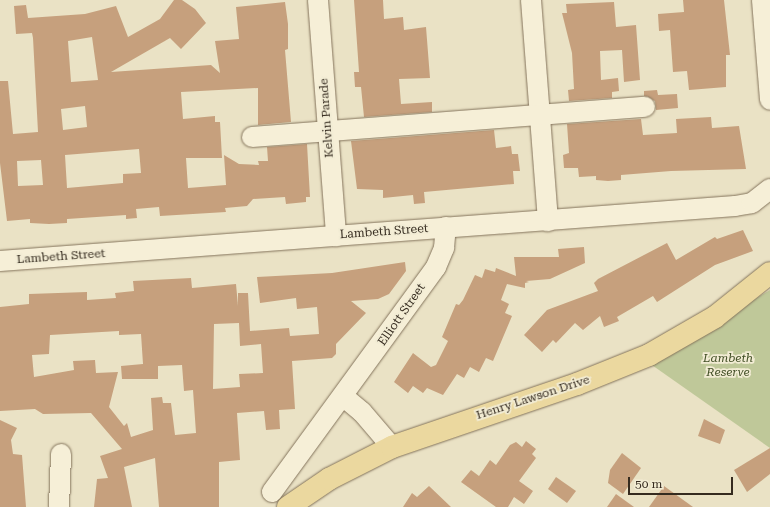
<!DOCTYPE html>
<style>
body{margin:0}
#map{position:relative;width:770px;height:507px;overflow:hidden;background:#eae2c5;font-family:"Roboto Serif",serif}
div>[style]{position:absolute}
.green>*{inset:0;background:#bfc899}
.building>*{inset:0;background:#c6a07d}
.roads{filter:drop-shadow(0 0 1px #84745c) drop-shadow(0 0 1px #84745c)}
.minor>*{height:20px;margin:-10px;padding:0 10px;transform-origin:10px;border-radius:10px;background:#f6efd7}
.major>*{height:22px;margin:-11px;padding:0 11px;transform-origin:11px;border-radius:11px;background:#ebd89f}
span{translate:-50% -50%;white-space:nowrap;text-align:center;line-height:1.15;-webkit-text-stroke:3.5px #f2ecd4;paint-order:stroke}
.street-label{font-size:12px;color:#352b1f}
.park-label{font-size:12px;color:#435027;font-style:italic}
.scale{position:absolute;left:628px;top:477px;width:105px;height:18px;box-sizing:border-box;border:2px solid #352b1f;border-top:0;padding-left:5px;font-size:12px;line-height:14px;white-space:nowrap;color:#352b1f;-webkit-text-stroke:3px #f2ecd4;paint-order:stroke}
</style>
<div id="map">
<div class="green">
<i style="clip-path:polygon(770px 290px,770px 448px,649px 363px)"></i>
</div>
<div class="building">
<i style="clip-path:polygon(evenodd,174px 0,182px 0,195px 9px,206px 23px,181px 49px,170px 38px,111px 72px,211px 65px,220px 73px,215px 41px,239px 39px,236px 7px,285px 2px,288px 24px,288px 49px,285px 50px,291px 122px,258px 125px,258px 88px,181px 92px,183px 119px,215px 116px,215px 122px,220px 122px,222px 158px,186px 158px,188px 188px,226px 185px,224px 155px,239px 164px,259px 165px,258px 161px,268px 161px,267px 147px,307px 144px,310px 197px,306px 197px,306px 202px,286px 204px,285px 197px,253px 199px,247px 206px,225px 208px,226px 212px,160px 216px,159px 207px,136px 209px,137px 218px,126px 219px,126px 215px,67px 219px,67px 223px,49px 224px,30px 223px,30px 219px,7px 221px,0 163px,0 81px,8px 81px,13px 134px,38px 132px,33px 38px,32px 33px,16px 34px,14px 6px,26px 5px,28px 18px,85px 14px,116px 6px,128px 37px,160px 19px,174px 0,92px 37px,98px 80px,71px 82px,68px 41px,92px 37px,174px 0,85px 106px,87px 127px,63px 130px,61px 109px,85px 106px,174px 0,139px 149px,141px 173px,123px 174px,123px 183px,67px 188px,65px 155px,139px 149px,174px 0,41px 160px,43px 185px,18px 186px,17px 161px,41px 160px)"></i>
<i style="clip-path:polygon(354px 0,383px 0,384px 19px,403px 17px,404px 30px,426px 27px,430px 78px,399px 79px,401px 104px,432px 102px,432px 112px,364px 117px,361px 87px,355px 87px,354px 72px,359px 72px)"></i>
<i style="clip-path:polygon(683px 0,724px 0,730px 55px,726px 55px,726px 87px,689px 90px,687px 71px,673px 72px,670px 30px,659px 31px,658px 14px,684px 12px)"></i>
<i style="clip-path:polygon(614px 2px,616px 27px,636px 25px,640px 80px,624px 82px,622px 50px,600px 51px,601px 80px,618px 78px,619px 91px,612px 92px,612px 98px,569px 101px,568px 90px,574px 89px,572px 53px,562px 13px,567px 13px,566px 4px)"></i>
<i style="clip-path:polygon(657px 90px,658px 95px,677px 94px,678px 108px,656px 110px,655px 101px,644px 96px,644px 91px)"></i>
<i style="clip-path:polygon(711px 117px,712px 128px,739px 126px,746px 169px,671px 171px,621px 175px,621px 180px,608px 181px,596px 180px,596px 176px,579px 177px,578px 168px,564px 168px,563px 155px,569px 153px,567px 124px,641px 119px,643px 135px,677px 133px,676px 119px)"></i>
<i style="clip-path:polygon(494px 130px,496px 148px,511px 146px,512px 154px,518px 154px,520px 171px,513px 171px,514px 184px,424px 192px,425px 203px,414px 204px,413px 195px,383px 198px,383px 190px,357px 189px,351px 141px)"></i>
<i style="clip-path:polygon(743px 230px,753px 251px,715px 265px,657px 302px,653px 296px,617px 317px,619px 321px,604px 327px,600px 316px,583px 330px,575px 323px,556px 343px,553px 340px,542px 352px,524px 335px,547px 310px,598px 291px,594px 283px,598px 279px,667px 243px,676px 260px,715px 237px,717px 239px)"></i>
<i style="clip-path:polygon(584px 247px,585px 263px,550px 279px,526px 281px,529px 282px,525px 283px,525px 288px,507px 284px,501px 300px,509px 304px,505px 313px,512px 316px,493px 361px,486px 358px,479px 372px,470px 367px,464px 378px,457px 374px,443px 395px,427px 388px,423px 393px,413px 386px,408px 393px,394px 382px,413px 353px,431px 367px,436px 365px,448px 341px,442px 337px,456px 304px,459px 305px,463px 300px,475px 275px,482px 278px,485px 269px,495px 272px,496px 268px,516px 276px,514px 257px,559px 257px,558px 249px)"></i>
<i style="clip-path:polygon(evenodd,405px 262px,406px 271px,389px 294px,378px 299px,351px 301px,366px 313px,336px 344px,336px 354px,332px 358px,292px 361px,295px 409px,279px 410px,280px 429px,266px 430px,264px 411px,237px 413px,240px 460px,219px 462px,219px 507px,159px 507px,155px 458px,124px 467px,132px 507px,94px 507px,97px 479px,108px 478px,100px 456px,122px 449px,91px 413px,43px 414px,35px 409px,0 411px,0 307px,29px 304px,29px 294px,87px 292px,87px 300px,116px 298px,115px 293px,134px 291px,133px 281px,191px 278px,192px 288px,236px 284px,238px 306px,238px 293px,248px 293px,250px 331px,289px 328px,290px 336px,319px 334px,317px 307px,297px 309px,296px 298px,260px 303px,257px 277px,332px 273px,405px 262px,239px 323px,240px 346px,261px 344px,263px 373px,239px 374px,240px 387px,213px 389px,214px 324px,239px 323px,405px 262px,119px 331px,119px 335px,141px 334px,143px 364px,121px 366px,122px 379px,158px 379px,158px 366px,182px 365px,184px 391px,193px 390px,196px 433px,175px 435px,171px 403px,163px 403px,162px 397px,151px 398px,153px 430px,131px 437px,127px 423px,124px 426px,109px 407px,118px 372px,96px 373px,95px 360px,73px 361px,74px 370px,34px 377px,32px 355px,49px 354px,50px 335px,119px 331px)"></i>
<i style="clip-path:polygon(704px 419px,725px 430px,720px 444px,698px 436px)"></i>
<i style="clip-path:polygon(0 420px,17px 428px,11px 440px,13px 454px,22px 455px,26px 507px,0 507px)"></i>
<i style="clip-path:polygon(526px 441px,536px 449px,532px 454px,536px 458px,519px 481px,533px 491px,524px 504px,514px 497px,508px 507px,496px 507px,461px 482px,471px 470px,479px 476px,490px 460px,496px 465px,510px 445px,516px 442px,522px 447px)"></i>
<i style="clip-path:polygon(770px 448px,770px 474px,747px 492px,734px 470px)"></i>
<i style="clip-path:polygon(622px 453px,641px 468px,623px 494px,608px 483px,610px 470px)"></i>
<i style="clip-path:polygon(556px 477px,576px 491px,567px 503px,548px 489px)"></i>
<i style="clip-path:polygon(429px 486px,451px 507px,403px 507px,412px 493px,417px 497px)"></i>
<i style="clip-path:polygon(664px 486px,693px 507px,649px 507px)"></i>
<i style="clip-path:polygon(616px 494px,634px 507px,607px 507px)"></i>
</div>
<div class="roads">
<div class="minor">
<i style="left:318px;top:0;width:237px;rotate:85.6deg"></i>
<i style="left:531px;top:0;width:222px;rotate:85.6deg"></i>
<i style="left:762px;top:0;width:100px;rotate:85.4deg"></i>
<i style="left:252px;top:137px;width:394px;rotate:-4.4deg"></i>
<i style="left:0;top:261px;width:737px;rotate:-4.28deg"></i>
<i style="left:735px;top:206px;width:17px;rotate:-10deg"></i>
<i style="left:752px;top:203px;width:23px;rotate:-38deg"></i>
<i style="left:344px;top:397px;width:23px;rotate:40deg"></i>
<i style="left:362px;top:412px;width:46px;rotate:49.4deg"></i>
<i style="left:272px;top:492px;width:278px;rotate:-53.9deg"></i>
<i style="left:436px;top:267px;width:21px;rotate:-67deg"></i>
<i style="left:444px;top:248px;width:21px;rotate:-85deg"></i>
<i style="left:59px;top:507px;width:53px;rotate:-87.8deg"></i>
</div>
<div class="major">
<i style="left:288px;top:507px;width:50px;rotate:-34.3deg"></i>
<i style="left:329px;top:479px;width:71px;rotate:-26.9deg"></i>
<i style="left:392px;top:447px;width:195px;rotate:-18.8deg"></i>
<i style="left:577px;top:384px;width:78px;rotate:-21.9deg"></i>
<i style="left:649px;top:355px;width:76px;rotate:-29.9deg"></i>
<i style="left:715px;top:317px;width:70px;rotate:-38.7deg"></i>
</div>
</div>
<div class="street-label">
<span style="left:327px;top:118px;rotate:-94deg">Kelvin Parade</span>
<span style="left:384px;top:232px;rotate:-4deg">Lambeth Street</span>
<span style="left:61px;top:257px;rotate:-4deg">Lambeth Street</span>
<span style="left:402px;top:315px;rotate:-55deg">Elliott Street</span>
<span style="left:533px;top:398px;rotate:-18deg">Henry Lawson Drive</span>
</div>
<div class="park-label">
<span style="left:728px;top:366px">Lambeth<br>Reserve</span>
</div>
<div class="scale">50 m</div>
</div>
